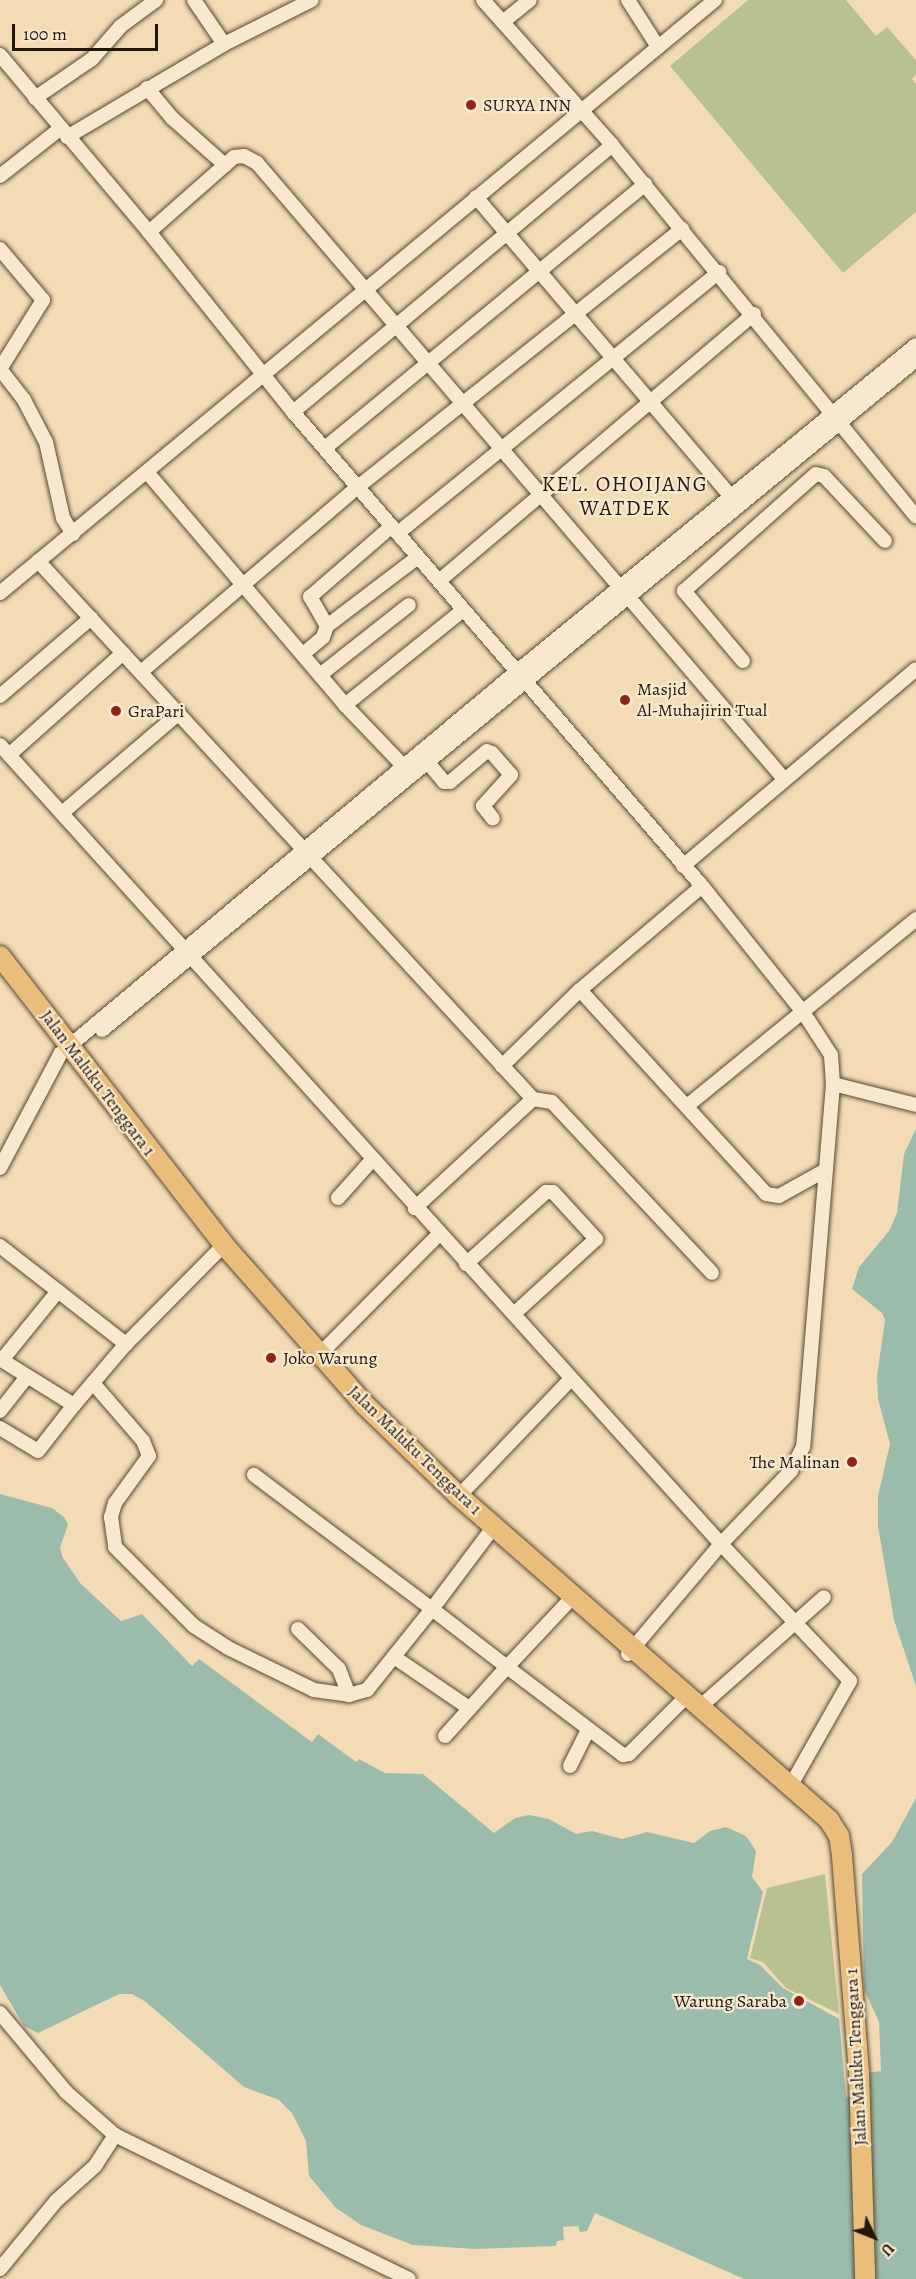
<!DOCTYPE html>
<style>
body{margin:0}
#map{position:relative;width:916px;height:2279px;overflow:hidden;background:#f3dcb5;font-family:Alegreya,serif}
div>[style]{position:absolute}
.green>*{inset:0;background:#b8c190}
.water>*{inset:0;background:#9cbcab}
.roads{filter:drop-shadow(0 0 2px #574837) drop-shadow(0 0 2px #574837)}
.minor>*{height:14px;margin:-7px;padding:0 7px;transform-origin:7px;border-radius:7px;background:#f7e8cf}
.highway>*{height:20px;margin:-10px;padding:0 10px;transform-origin:10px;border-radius:10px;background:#eabe7a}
.dots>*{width:16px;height:16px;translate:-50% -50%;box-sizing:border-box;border:3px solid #f7e8cf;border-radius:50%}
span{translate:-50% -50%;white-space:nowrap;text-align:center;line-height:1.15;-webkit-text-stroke:4.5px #f7e8cf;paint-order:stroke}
.poi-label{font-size:18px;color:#23160d}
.left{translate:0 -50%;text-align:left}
.right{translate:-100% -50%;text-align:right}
.street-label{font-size:18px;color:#23160d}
.quarter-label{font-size:21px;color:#23160d;letter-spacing:1.5px}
.north{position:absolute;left:844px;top:2207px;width:60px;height:60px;-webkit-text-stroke:4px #f7e8cf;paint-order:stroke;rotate:133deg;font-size:16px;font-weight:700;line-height:24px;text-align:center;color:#23160d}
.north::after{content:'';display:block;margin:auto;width:21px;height:27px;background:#23160d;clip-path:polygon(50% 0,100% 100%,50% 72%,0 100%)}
.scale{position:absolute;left:12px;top:24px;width:146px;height:27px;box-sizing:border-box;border:3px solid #23160d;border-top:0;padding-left:8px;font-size:18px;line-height:21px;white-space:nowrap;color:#23160d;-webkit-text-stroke:4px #f7e8cf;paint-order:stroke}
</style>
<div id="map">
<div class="green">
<i style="clip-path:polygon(748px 0,846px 0,876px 36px,887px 27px,916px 60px,916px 75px,912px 79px,916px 84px,916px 212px,843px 273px,670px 66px)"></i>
<i style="clip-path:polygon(825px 1874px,839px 2014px,786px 1988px,763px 1962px,750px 1958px,767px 1888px)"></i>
</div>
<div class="water">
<i style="clip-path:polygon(916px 1129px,916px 1686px,894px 1620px,878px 1526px,878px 1496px,890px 1444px,878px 1399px,877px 1376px,885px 1320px,882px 1313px,852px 1289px,859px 1267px,889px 1231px,897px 1213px,904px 1154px)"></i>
<i style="clip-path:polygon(0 1494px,52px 1508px,64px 1517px,68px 1524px,60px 1548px,63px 1558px,81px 1584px,121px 1621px,142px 1614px,192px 1666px,199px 1659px,312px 1742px,318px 1734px,356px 1762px,359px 1759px,385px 1773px,423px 1774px,494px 1833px,515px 1818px,529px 1815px,549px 1819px,576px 1834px,592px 1831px,622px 1839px,647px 1832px,694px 1843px,710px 1831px,726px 1827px,746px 1836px,756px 1851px,752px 1877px,763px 1892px,747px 1959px,760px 1965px,783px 1988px,839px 2019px,846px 2097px,852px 2096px,853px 2075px,881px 2071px,879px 2022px,864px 1989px,862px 1874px,892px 1842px,916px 1798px,916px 2279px,744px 2279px,595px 2213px,587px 2231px,580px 2232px,578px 2226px,563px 2227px,564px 2240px,557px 2241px,556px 2246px,476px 2249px,413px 2245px,361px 2225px,336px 2208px,309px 2176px,306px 2141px,292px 2113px,279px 2100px,244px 2087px,146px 2002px,132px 1994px,119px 1994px,38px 2033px,24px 2026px,0 1985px)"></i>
</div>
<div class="roads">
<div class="minor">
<i style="left:483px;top:0;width:194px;rotate:48.3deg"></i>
<i style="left:612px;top:145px;width:480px;rotate:50.7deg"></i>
<i style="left:628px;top:0;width:56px;rotate:57.4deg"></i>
<i style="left:504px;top:21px;width:33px;rotate:-39deg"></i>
<i style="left:224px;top:44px;width:98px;rotate:-26.6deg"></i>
<i style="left:0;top:55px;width:231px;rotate:49.9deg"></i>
<i style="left:149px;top:232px;width:231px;rotate:51.3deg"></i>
<i style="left:293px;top:412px;width:626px;rotate:49.21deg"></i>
<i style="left:702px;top:886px;width:161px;rotate:51.3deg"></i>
<i style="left:803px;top:1012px;width:51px;rotate:56.9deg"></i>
<i style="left:831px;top:1055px;width:29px;rotate:86deg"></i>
<i style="left:833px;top:1084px;width:364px;rotate:94.7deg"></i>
<i style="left:803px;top:1447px;width:27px;rotate:117deg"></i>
<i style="left:791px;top:1471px;width:101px;rotate:133.8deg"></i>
<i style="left:721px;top:1544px;width:1076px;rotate:-132.06deg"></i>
<i style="left:147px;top:88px;width:39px;rotate:50deg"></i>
<i style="left:172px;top:118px;width:71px;rotate:41.6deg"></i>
<i style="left:35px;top:98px;width:69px;rotate:-34.4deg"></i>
<i style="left:92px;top:59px;width:44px;rotate:-48.7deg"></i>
<i style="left:121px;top:26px;width:44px;rotate:-36.6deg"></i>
<i style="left:67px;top:137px;width:182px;rotate:-30.6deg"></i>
<i style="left:224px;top:44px;width:53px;rotate:-124.3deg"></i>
<i style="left:0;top:176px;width:76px;rotate:-38.1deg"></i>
<i style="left:476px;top:197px;width:403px;rotate:49.6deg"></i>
<i style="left:149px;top:232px;width:113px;rotate:-41.4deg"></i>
<i style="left:234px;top:157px;width:10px;rotate:-6deg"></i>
<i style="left:244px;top:156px;width:15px;rotate:28deg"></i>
<i style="left:257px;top:163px;width:811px;rotate:49.45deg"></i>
<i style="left:0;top:249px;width:67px;rotate:49.9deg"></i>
<i style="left:43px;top:300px;width:81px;rotate:121.9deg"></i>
<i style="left:0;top:369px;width:39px;rotate:52deg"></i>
<i style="left:24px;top:400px;width:47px;rotate:62.4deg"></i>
<i style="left:46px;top:442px;width:78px;rotate:77.4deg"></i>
<i style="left:63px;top:518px;width:19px;rotate:58deg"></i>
<i style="left:293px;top:412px;width:416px;rotate:-39.9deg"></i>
<i style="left:325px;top:448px;width:415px;rotate:-39.5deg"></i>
<i style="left:147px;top:472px;width:306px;rotate:49.6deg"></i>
<i style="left:345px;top:705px;width:94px;rotate:46.3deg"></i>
<i style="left:398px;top:533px;width:414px;rotate:-39.1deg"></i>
<i style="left:38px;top:561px;width:731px;rotate:47.38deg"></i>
<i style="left:533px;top:1099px;width:161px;rotate:137.3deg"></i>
<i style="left:439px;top:581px;width:413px;rotate:-40.3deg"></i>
<i style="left:0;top:593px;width:929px;rotate:-39.67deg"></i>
<i style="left:327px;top:626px;width:34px;rotate:-120deg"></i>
<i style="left:310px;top:597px;width:108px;rotate:-40.9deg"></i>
<i style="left:303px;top:654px;width:26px;rotate:-40deg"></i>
<i style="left:323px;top:637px;width:12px;rotate:-70deg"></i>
<i style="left:327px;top:626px;width:114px;rotate:-37.2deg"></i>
<i style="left:743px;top:661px;width:92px;rotate:-130.1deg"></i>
<i style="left:684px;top:591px;width:176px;rotate:-41.6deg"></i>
<i style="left:816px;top:474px;width:8px;rotate:14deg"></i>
<i style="left:824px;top:476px;width:89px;rotate:46.8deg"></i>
<i style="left:141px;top:672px;width:287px;rotate:-40.5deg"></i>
<i style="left:359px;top:486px;width:413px;rotate:-38.5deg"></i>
<i style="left:320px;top:675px;width:113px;rotate:-38.2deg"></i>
<i style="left:0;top:696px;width:120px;rotate:-40.6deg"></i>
<i style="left:345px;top:705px;width:151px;rotate:-38.8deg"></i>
<i style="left:9px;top:755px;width:153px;rotate:-41.8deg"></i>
<i style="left:429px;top:764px;width:23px;rotate:50deg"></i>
<i style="left:444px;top:782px;width:6px"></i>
<i style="left:450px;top:782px;width:48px;rotate:-40deg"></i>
<i style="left:487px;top:751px;width:5px;rotate:22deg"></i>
<i style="left:492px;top:753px;width:29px;rotate:49deg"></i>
<i style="left:511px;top:775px;width:42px;rotate:132.1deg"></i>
<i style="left:483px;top:806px;width:16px;rotate:52deg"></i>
<i style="left:62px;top:813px;width:154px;rotate:-40.5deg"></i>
<i style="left:683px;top:866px;width:305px;rotate:-40.2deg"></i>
<i style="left:580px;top:990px;width:276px;rotate:47.6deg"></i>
<i style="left:766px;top:1194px;width:13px;rotate:9deg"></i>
<i style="left:779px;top:1196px;width:51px;rotate:-29.1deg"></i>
<i style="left:102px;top:1030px;width:1054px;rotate:-39.46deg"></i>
<i style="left:502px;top:1066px;width:109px;rotate:-44.3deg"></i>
<i style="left:580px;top:990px;width:160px;rotate:-40.4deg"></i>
<i style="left:833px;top:1084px;width:86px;rotate:14.2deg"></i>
<i style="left:533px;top:1099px;width:19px;rotate:9deg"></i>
<i style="left:552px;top:1102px;width:234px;rotate:46.9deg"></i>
<i style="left:687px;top:1106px;width:296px;rotate:-39.2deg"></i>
<i style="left:0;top:1168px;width:130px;rotate:-62.1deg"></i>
<i style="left:61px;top:1053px;width:592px;rotate:-39.93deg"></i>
<i style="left:515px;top:673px;width:518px;rotate:-39.28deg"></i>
<i style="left:338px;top:1198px;width:51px;rotate:-48.2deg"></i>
<i style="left:0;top:1246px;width:160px;rotate:37.9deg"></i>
<i style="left:466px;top:1264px;width:108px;rotate:-42deg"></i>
<i style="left:546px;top:1192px;width:7px"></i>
<i style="left:553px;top:1192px;width:64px;rotate:47.5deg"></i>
<i style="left:596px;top:1239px;width:110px;rotate:137.6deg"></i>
<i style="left:319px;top:1355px;width:170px;rotate:-45.2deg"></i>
<i style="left:0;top:1359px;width:87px;rotate:31.9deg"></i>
<i style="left:74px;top:1405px;width:80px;rotate:-49.6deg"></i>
<i style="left:126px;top:1344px;width:139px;rotate:-45.3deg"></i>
<i style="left:2px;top:1360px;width:89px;rotate:-50.9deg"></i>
<i style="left:93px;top:1383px;width:77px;rotate:49.2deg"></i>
<i style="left:143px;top:1441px;width:16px;rotate:68deg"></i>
<i style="left:149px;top:1456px;width:58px;rotate:125.9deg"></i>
<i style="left:115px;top:1503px;width:15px;rotate:106deg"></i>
<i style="left:111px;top:1517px;width:30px;rotate:82deg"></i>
<i style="left:115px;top:1547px;width:112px;rotate:45deg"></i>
<i style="left:194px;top:1626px;width:40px;rotate:32.9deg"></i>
<i style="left:228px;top:1648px;width:96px;rotate:26deg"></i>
<i style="left:314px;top:1690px;width:35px;rotate:8deg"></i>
<i style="left:349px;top:1695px;width:19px;rotate:-16deg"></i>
<i style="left:367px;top:1690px;width:104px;rotate:-51.3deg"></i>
<i style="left:432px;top:1609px;width:223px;rotate:-143deg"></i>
<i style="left:0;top:1411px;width:42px;rotate:-51.8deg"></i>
<i style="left:0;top:1428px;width:44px;rotate:31.2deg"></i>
<i style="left:38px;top:1451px;width:58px;rotate:-52deg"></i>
<i style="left:459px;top:1496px;width:162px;rotate:-46.3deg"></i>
<i style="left:568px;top:1602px;width:89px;rotate:133.2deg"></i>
<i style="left:507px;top:1667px;width:146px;rotate:37.2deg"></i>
<i style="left:623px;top:1755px;width:6px;rotate:-9deg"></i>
<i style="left:629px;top:1754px;width:74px;rotate:-45deg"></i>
<i style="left:298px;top:1629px;width:57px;rotate:44.3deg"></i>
<i style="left:339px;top:1669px;width:28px;rotate:69deg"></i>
<i style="left:628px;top:1654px;width:144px;rotate:-49.8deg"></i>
<i style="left:721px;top:1544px;width:188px;rotate:46.7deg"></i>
<i style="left:850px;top:1681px;width:120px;rotate:119.6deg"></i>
<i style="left:394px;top:1657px;width:91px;rotate:34.2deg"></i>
<i style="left:701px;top:1706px;width:164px;rotate:-41.5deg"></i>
<i style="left:445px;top:1736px;width:93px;rotate:-48.1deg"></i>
<i style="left:507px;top:1667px;width:95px;rotate:-142.3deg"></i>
<i style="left:432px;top:1609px;width:95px;rotate:-53.1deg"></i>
<i style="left:570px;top:1766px;width:40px;rotate:-63.4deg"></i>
<i style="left:0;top:2013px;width:103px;rotate:50.1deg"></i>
<i style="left:66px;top:2092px;width:65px;rotate:41.3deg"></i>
<i style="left:115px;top:2135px;width:327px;rotate:26.1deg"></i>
<i style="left:0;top:2269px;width:88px;rotate:-50.5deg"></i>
<i style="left:56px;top:2201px;width:52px;rotate:-41.9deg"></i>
<i style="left:95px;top:2166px;width:37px;rotate:-57deg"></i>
</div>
<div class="highway">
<i style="left:0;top:956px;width:366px;rotate:52.2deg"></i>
<i style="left:224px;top:1245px;width:213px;rotate:48.6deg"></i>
<i style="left:365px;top:1405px;width:131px;rotate:44.1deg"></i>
<i style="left:459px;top:1496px;width:492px;rotate:41.2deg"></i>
<i style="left:829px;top:1820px;width:19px;rotate:58deg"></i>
<i style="left:839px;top:1836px;width:20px;rotate:81deg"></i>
<i style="left:842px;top:1856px;width:216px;rotate:85.5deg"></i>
<i style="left:859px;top:2071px;width:208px;rotate:88.3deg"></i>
</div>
</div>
<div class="dots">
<i style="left:471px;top:105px;background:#8f2418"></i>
<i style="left:625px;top:700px;background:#8f2418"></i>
<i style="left:116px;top:711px;background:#8f2418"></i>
<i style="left:271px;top:1358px;background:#8f2418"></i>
<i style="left:852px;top:1462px;background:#8f2418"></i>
<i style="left:799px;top:2001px;background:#8f2418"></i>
</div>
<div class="poi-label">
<span class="left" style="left:483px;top:105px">SURYA INN</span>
<span class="left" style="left:637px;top:700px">Masjid<br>Al-Muhajirin Tual</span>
<span class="left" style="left:128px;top:711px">GraPari</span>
<span class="left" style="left:283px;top:1358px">Joko Warung</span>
<span class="right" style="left:840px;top:1462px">The Malinan</span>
<span class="right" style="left:787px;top:2001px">Warung Saraba</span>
</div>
<div class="street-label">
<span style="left:98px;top:1083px;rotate:53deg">Jalan Maluku Tenggara 1</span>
<span style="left:415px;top:1450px;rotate:44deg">Jalan Maluku Tenggara 1</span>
<span style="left:856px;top:2057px;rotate:-93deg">Jalan Maluku Tenggara 1</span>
</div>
<div class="quarter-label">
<span style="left:625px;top:496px">KEL. OHOIJANG<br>WATDEK</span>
</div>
<div class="north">U</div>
<div class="scale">100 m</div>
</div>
